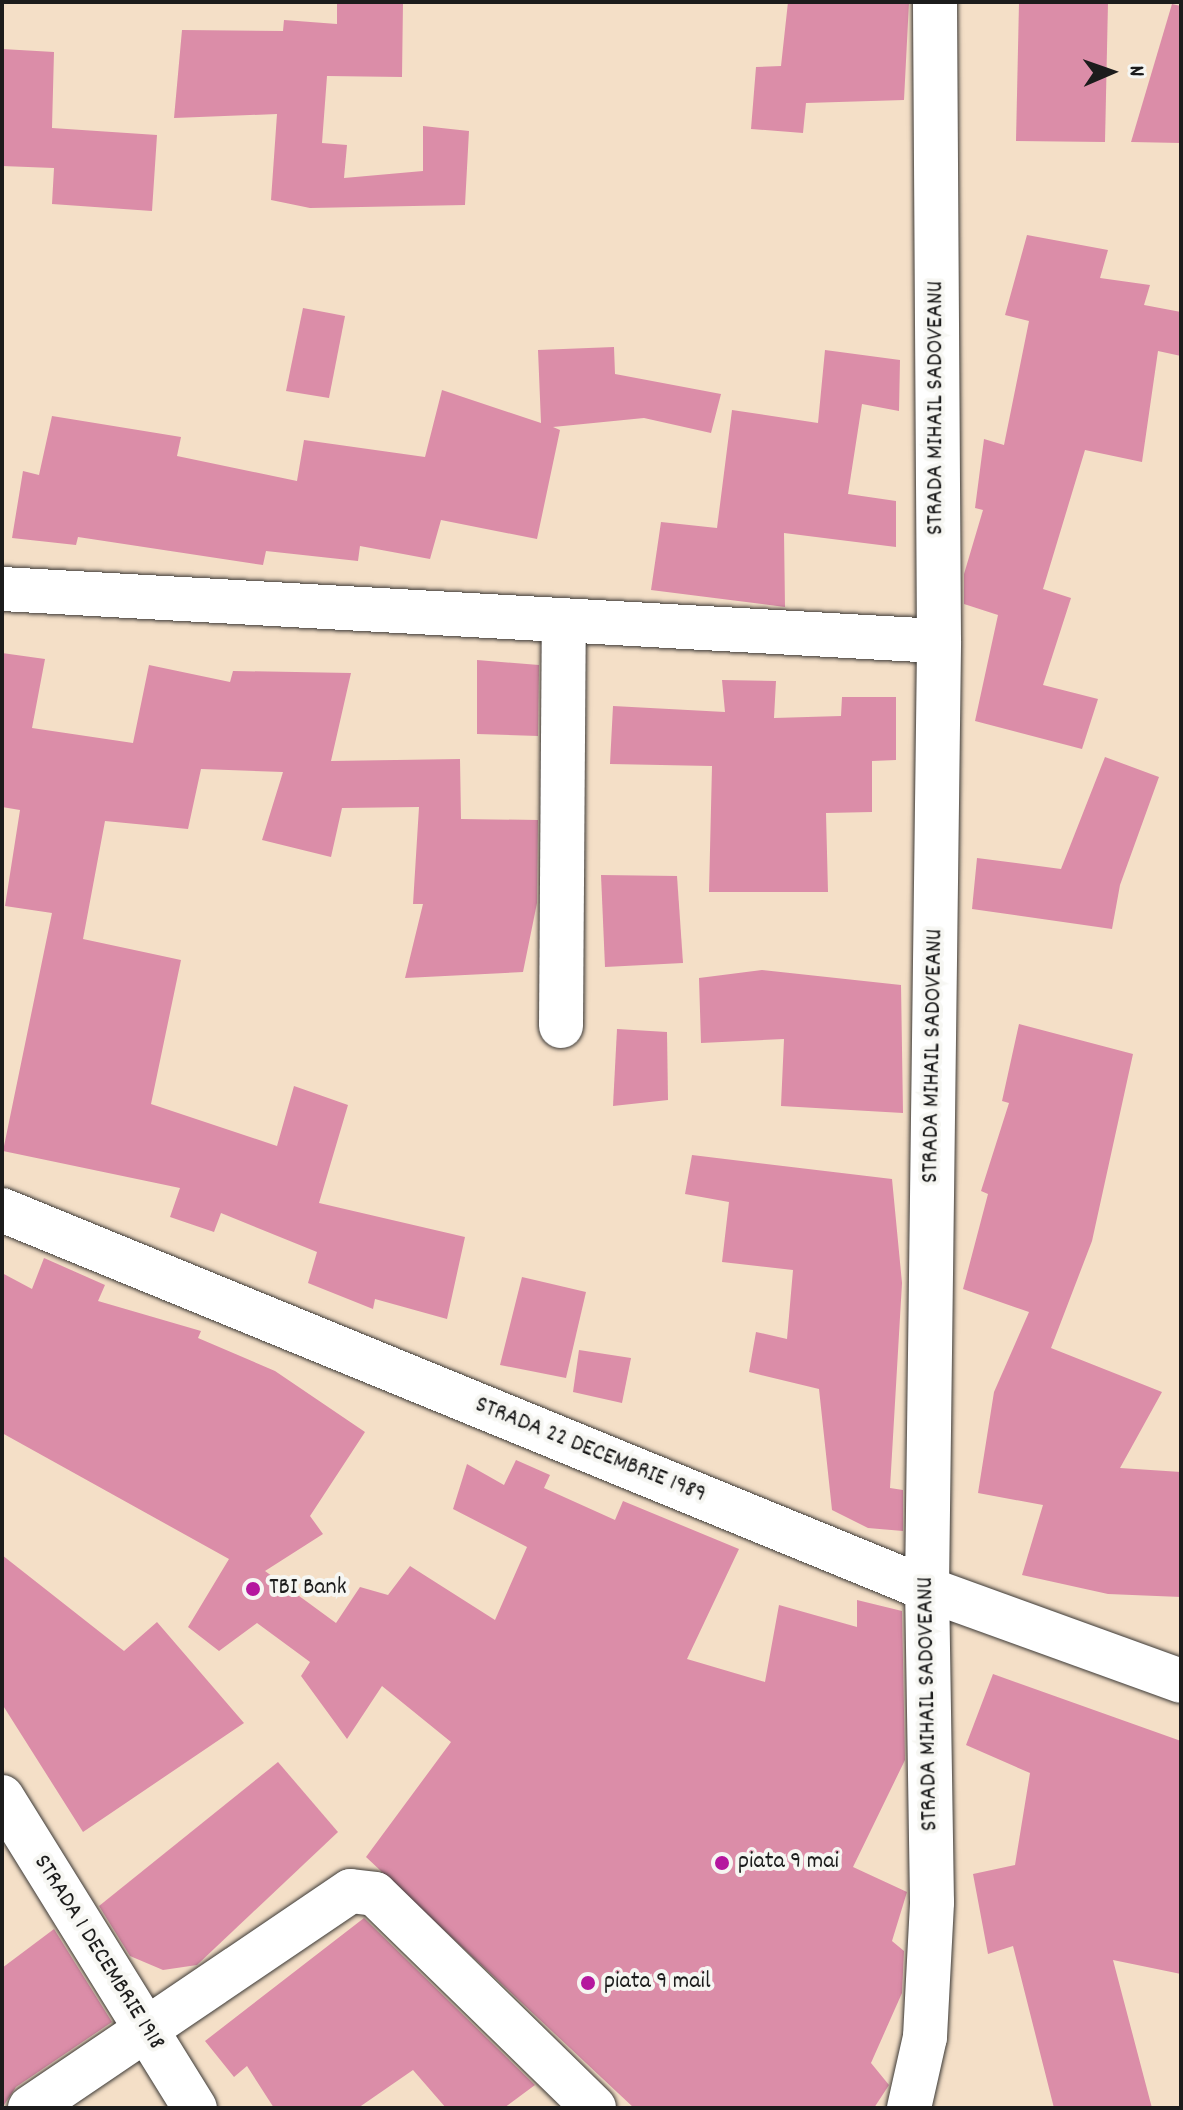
<!DOCTYPE html>
<style>
body{margin:0}
#map{position:relative;width:1183px;height:2110px;overflow:hidden;background:#f4dfc7;font-family:Dekko,sans-serif}
div>[style]{position:absolute}
.building>*{inset:0;background:#db8da8}
.roads{filter:drop-shadow(0 0 2px #3c3936) drop-shadow(0 0 2px #3c3936)}
.minor>*{height:44px;margin:-22px;padding:0 22px;transform-origin:22px;border-radius:22px;background:#fff}
.dots>*{width:22px;height:22px;translate:-50% -50%;box-sizing:border-box;border:4px solid #f6f6f2;border-radius:50%}
span{translate:-50% -50%;white-space:nowrap;text-align:center;line-height:1.15;-webkit-text-stroke:8px #f6f6f2;paint-order:stroke}
.street-label{font-size:24px;color:#1c1c1c}
.poi-label{font-size:24px;color:#1c1c1c}
.left{translate:0 -50%;text-align:left}
.frame{position:absolute;inset:0;border:4px solid #1c1c1c;pointer-events:none}
.north{position:absolute;left:1071px;top:32px;width:80px;height:80px;-webkit-text-stroke:6px #f6f6f2;paint-order:stroke;rotate:88deg;font-size:22px;font-weight:700;line-height:32px;text-align:center;color:#1c1c1c}
.north::after{content:'';display:block;margin:auto;width:28px;height:36px;background:#1c1c1c;clip-path:polygon(50% 0,100% 100%,50% 72%,0 100%)}
</style>
<div id="map">
<div class="building">
<i style="clip-path:polygon(337px 2px,403px 2px,402px 77px,327px 76px,322px 143px,347px 145px,344px 178px,423px 171px,423px 126px,469px 131px,465px 205px,310px 208px,271px 200px,277px 114px,174px 118px,182px 30px,283px 31px,284px 20px,337px 24px)"></i>
<i style="clip-path:polygon(788px 2px,909px 2px,904px 100px,806px 103px,803px 133px,751px 129px,756px 67px,781px 66px)"></i>
<i style="clip-path:polygon(1019px 2px,1108px 2px,1105px 142px,1016px 141px)"></i>
<i style="clip-path:polygon(1172px 4px,1181px 6px,1181px 143px,1131px 142px)"></i>
<i style="clip-path:polygon(2px 49px,54px 52px,52px 128px,157px 135px,152px 211px,52px 204px,54px 168px,2px 166px)"></i>
<i style="clip-path:polygon(1027px 235px,1108px 250px,1100px 278px,1150px 285px,1144px 305px,1181px 312px,1181px 356px,1158px 351px,1142px 462px,1085px 450px,1043px 589px,1071px 598px,1043px 685px,1098px 699px,1082px 749px,975px 721px,998px 615px,964px 604px,964px 574px,983px 510px,975px 508px,984px 439px,1004px 445px,1029px 321px,1005px 315px)"></i>
<i style="clip-path:polygon(303px 308px,345px 316px,329px 398px,286px 391px)"></i>
<i style="clip-path:polygon(614px 347px,615px 374px,721px 394px,711px 433px,644px 418px,553px 427px,560px 430px,537px 539px,441px 520px,430px 559px,360px 546px,358px 561px,266px 551px,263px 565px,78px 537px,76px 545px,12px 538px,23px 471px,39px 475px,52px 416px,181px 437px,177px 456px,297px 481px,304px 440px,425px 457px,442px 390px,541px 423px,538px 350px)"></i>
<i style="clip-path:polygon(825px 350px,900px 360px,899px 411px,862px 404px,848px 494px,896px 501px,896px 547px,784px 533px,785px 607px,651px 590px,661px 522px,717px 528px,732px 410px,818px 423px)"></i>
<i style="clip-path:polygon(2px 653px,45px 659px,32px 728px,133px 743px,149px 665px,230px 682px,233px 671px,351px 673px,331px 761px,460px 759px,461px 819px,538px 820px,537px 903px,523px 972px,405px 978px,423px 904px,413px 904px,419px 807px,342px 808px,331px 857px,262px 840px,283px 772px,201px 769px,188px 829px,105px 821px,83px 939px,181px 960px,151px 1104px,277px 1146px,294px 1086px,348px 1105px,319px 1203px,465px 1237px,447px 1319px,375px 1299px,373px 1309px,308px 1283px,317px 1252px,221px 1213px,214px 1232px,170px 1217px,180px 1188px,3px 1151px,52px 913px,5px 906px,20px 810px,2px 807px)"></i>
<i style="clip-path:polygon(477px 660px,539px 665px,538px 736px,477px 734px)"></i>
<i style="clip-path:polygon(722px 680px,776px 681px,774px 718px,841px 716px,842px 697px,896px 697px,896px 760px,872px 761px,872px 812px,826px 813px,828px 892px,709px 892px,712px 766px,610px 764px,613px 706px,725px 712px)"></i>
<i style="clip-path:polygon(1105px 757px,1159px 777px,1120px 885px,1112px 929px,972px 909px,977px 858px,1061px 869px)"></i>
<i style="clip-path:polygon(601px 875px,677px 876px,683px 963px,605px 967px)"></i>
<i style="clip-path:polygon(762px 970px,901px 985px,903px 1113px,781px 1106px,784px 1039px,701px 1043px,699px 978px)"></i>
<i style="clip-path:polygon(1019px 1024px,1133px 1054px,1092px 1241px,1051px 1348px,1162px 1392px,1120px 1468px,1181px 1472px,1181px 1597px,1108px 1594px,1022px 1575px,1043px 1505px,978px 1493px,994px 1392px,1029px 1312px,963px 1289px,988px 1194px,981px 1191px,1009px 1103px,1002px 1101px)"></i>
<i style="clip-path:polygon(617px 1029px,667px 1032px,668px 1100px,613px 1106px)"></i>
<i style="clip-path:polygon(692px 1155px,892px 1179px,902px 1283px,890px 1488px,903px 1490px,903px 1531px,868px 1528px,832px 1510px,819px 1389px,749px 1372px,756px 1332px,787px 1339px,793px 1270px,722px 1262px,729px 1202px,685px 1194px)"></i>
<i style="clip-path:polygon(44px 1258px,105px 1285px,98px 1301px,201px 1331px,198px 1338px,275px 1371px,365px 1432px,310px 1516px,323px 1534px,265px 1571px,336px 1623px,360px 1587px,388px 1595px,410px 1566px,495px 1620px,527px 1547px,453px 1509px,467px 1464px,504px 1485px,516px 1460px,550px 1475px,544px 1488px,615px 1520px,623px 1501px,739px 1549px,687px 1659px,765px 1682px,779px 1605px,857px 1627px,857px 1600px,902px 1611px,905px 1760px,853px 1867px,907px 1892px,892px 1941px,904px 1951px,902px 1993px,871px 2063px,889px 2085px,874px 2108px,634px 2108px,366px 1857px,451px 1742px,382px 1686px,347px 1739px,301px 1676px,310px 1662px,257px 1623px,219px 1651px,188px 1627px,229px 1559px,2px 1433px,2px 1273px,32px 1289px)"></i>
<i style="clip-path:polygon(522px 1277px,586px 1292px,566px 1378px,500px 1365px)"></i>
<i style="clip-path:polygon(579px 1350px,631px 1358px,622px 1403px,573px 1392px)"></i>
<i style="clip-path:polygon(2px 1555px,124px 1651px,157px 1622px,244px 1723px,83px 1832px,2px 1704px)"></i>
<i style="clip-path:polygon(993px 1674px,1181px 1741px,1181px 1974px,1113px 1960px,1152px 2108px,1054px 2108px,1013px 1946px,988px 1954px,973px 1874px,1015px 1865px,1030px 1773px,966px 1745px)"></i>
<i style="clip-path:polygon(278px 1762px,338px 1832px,197px 1965px,163px 1970px,130px 1956px,99px 1906px)"></i>
<i style="clip-path:polygon(364px 1918px,535px 2085px,504px 2108px,446px 2108px,413px 2070px,358px 2108px,274px 2108px,247px 2066px,234px 2077px,205px 2041px)"></i>
<i style="clip-path:polygon(54px 1929px,112px 2022px,16px 2087px,2px 2108px,2px 1968px)"></i>
</div>
<div class="roads">
<div class="minor">
<i style="left:2px;top:589px;width:938px;rotate:3.18deg"></i>
<i style="left:561px;top:1026px;width:402px;rotate:-89.6deg"></i>
<i style="left:2px;top:1210px;width:1000px;rotate:22.28deg"></i>
<i style="left:927px;top:1589px;width:270px;rotate:19.9deg"></i>
<i style="left:2px;top:1797px;width:366px;rotate:58.2deg"></i>
<i style="left:30px;top:2108px;width:387px;rotate:-34.1deg"></i>
<i style="left:351px;top:1891px;width:24px;rotate:7deg"></i>
<i style="left:375px;top:1894px;width:306px;rotate:44.3deg"></i>
<i style="left:909px;top:2108px;width:73px;rotate:-77.3deg"></i>
<i style="left:925px;top:2037px;width:135px;rotate:-87deg"></i>
<i style="left:932px;top:1902px;width:313px;rotate:-90.9deg"></i>
<i style="left:927px;top:1589px;width:948px;rotate:-89.27deg"></i>
<i style="left:939px;top:641px;width:639px;rotate:-90.36deg"></i>
</div>
</div>
<div class="dots">
<i style="left:253px;top:1589px;background:#b5179e"></i>
<i style="left:722px;top:1863px;background:#b5179e"></i>
<i style="left:588px;top:1983px;background:#b5179e"></i>
</div>
<div class="street-label">
<span style="left:937px;top:408px;rotate:-90deg">STRADA MIHAIL SADOVEANU</span>
<span style="left:934px;top:1056px;rotate:-89deg">STRADA MIHAIL SADOVEANU</span>
<span style="left:590px;top:1451px;rotate:22deg">STRADA 22 DECEMBRIE 1989</span>
<span style="left:929px;top:1704px;rotate:-91deg">STRADA MIHAIL SADOVEANU</span>
<span style="left:98px;top:1953px;rotate:58deg">STRADA 1 DECEMBRIE 1918</span>
</div>
<div class="poi-label">
<span class="left" style="left:269px;top:1589px">TBI Bank</span>
<span class="left" style="left:738px;top:1863px">piata 9 mai</span>
<span class="left" style="left:604px;top:1983px">piata 9 mail</span>
</div>
<div class="frame"></div>
<div class="north">N</div>
</div>
